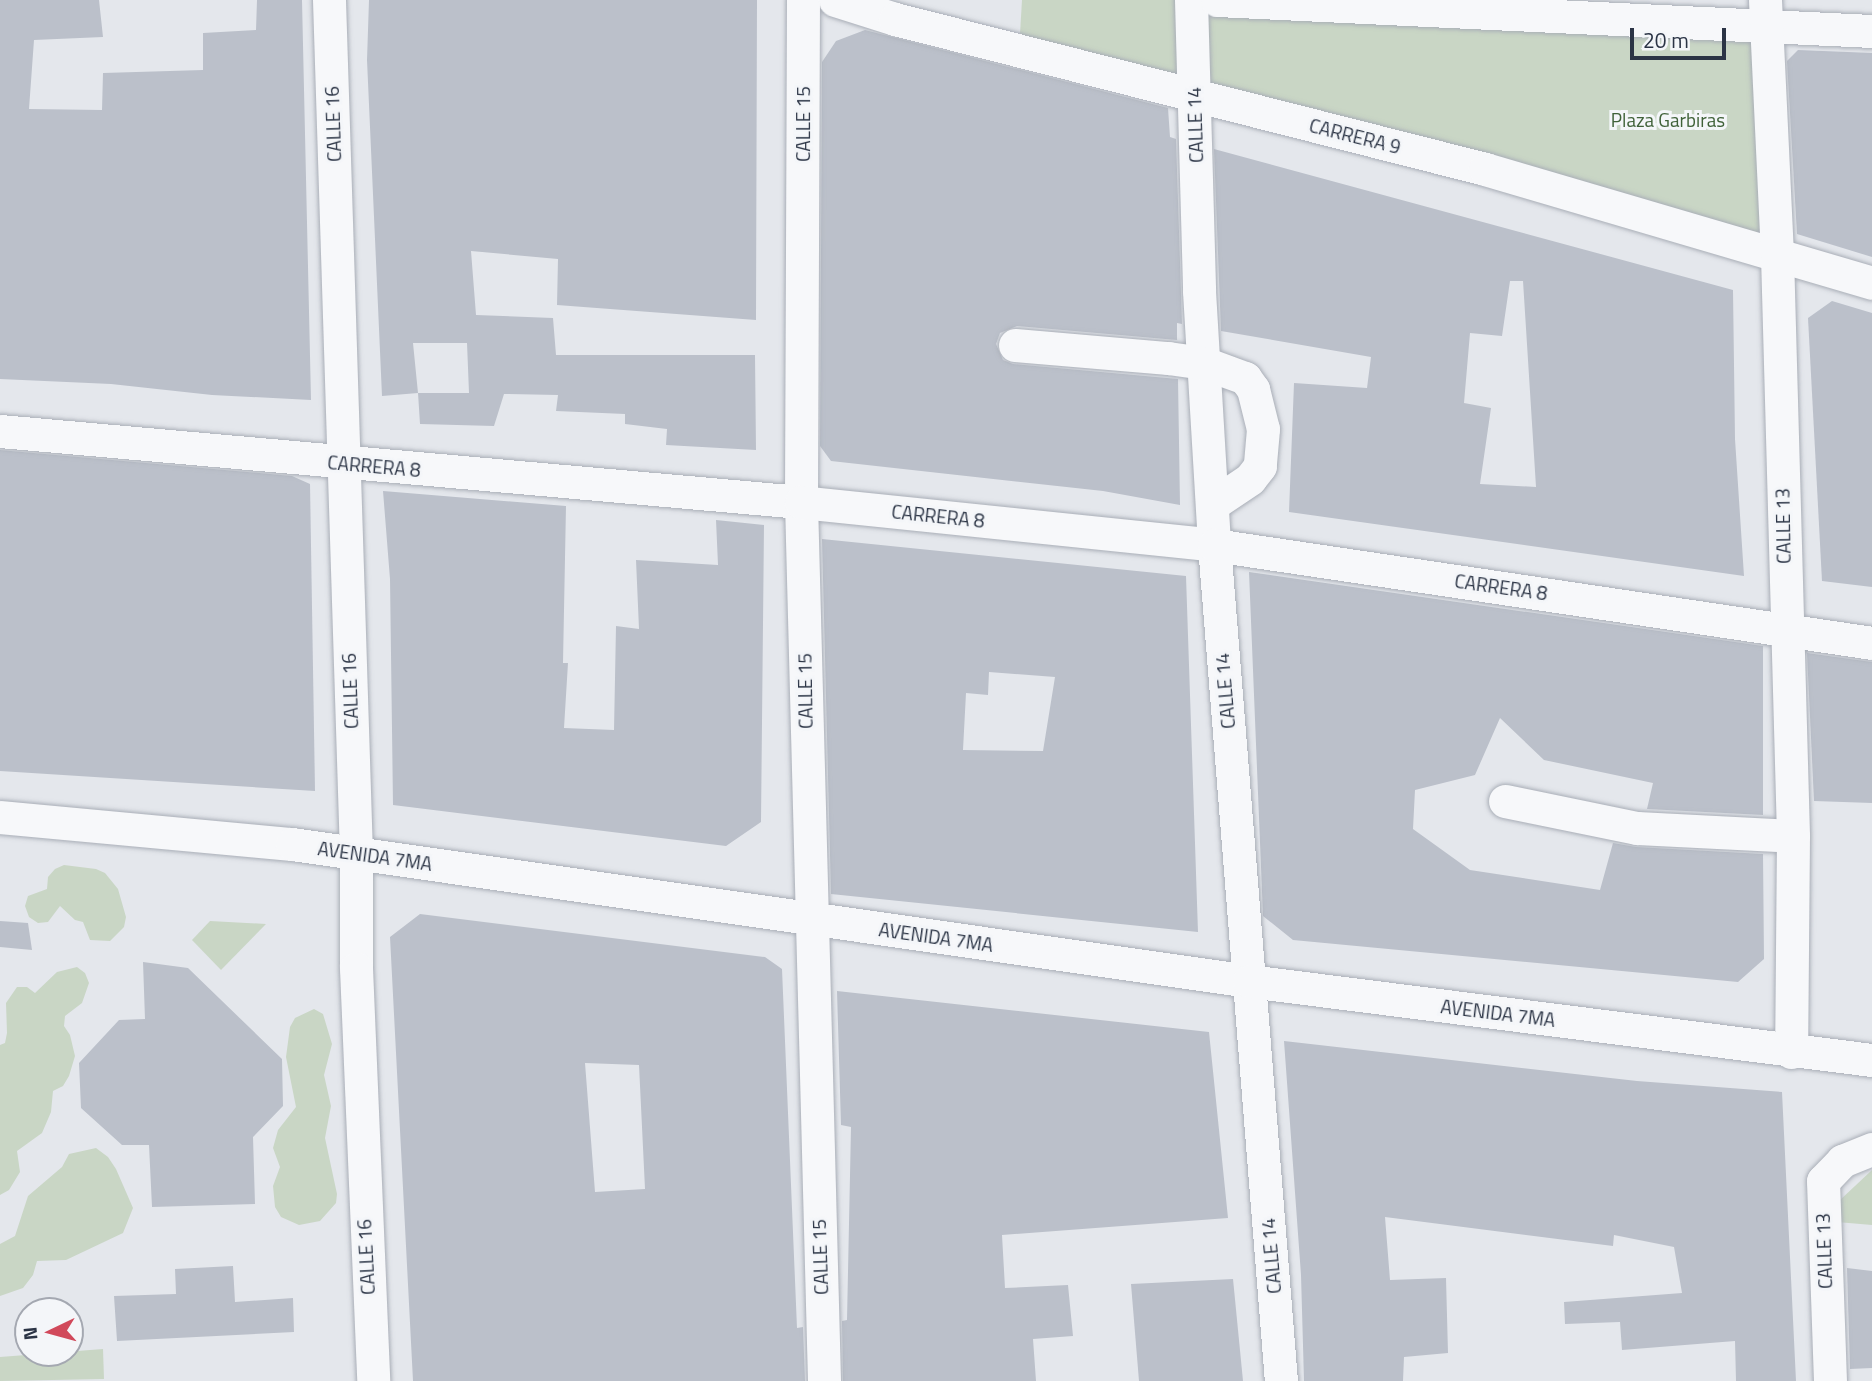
<!DOCTYPE html>
<style>
body{margin:0}
#map{position:relative;width:1872px;height:1381px;overflow:hidden;background:#e4e7ec;font-family:"Titillium Web",sans-serif}
div>[style]{position:absolute}
.green>*{inset:0;background:#c9d6c5}
.building>*{inset:0;background:#bbc0ca}
.roads{filter:drop-shadow(0 0 2px #a9aeb7) drop-shadow(0 0 2px #a9aeb7)}
.minor>*{height:33px;margin:-16.5px;padding:0 16.5px;transform-origin:16.5px;border-radius:16.5px;background:#f7f8fa}
span{translate:-50% -50%;white-space:nowrap;text-align:center;line-height:1.15;-webkit-text-stroke:6px #f4f6f9;paint-order:stroke}
.park-label{font-size:19px;color:#3f6138}
.street-label{font-size:19px;color:#2b3445}
.north{position:absolute;left:14px;top:1297px;width:70px;height:70px;box-sizing:border-box;background:#f4f6f9;border:2px solid #a4a8b1;border-radius:50%;rotate:265deg;font-size:19px;font-weight:700;line-height:28px;text-align:center;color:#2b3445}
.north::after{content:'';display:block;margin:auto;width:24px;height:32px;background:#d1495b;clip-path:polygon(50% 0,100% 100%,50% 72%,0 100%)}
.scale{position:absolute;left:1630px;top:28px;width:96px;height:32px;box-sizing:border-box;border:4px solid #2b3445;border-top:0;padding-left:9px;font-size:21px;line-height:24px;white-space:nowrap;color:#2b3445;-webkit-text-stroke:5px #f4f6f9;paint-order:stroke}
</style>
<div id="map">
<div class="green">
<i style="clip-path:polygon(1022px 0,1217px 0,1767px 25px,1777px 255px,1019px 51px)"></i>
<i style="clip-path:polygon(64px 865px,96px 869px,105px 873px,118px 889px,126px 917px,124px 927px,110px 941px,90px 940px,83px 922px,75px 920px,60px 906px,48px 922px,38px 923px,29px 917px,25px 906px,28px 896px,47px 889px,48px 877px,55px 869px)"></i>
<i style="clip-path:polygon(210px 921px,266px 924px,221px 970px,192px 940px)"></i>
<i style="clip-path:polygon(77px 967px,85px 973px,89px 983px,82px 1003px,65px 1016px,64px 1026px,70px 1035px,75px 1056px,69px 1076px,63px 1086px,53px 1091px,51px 1112px,42px 1133px,17px 1151px,20px 1172px,9px 1190px,0 1195px,0 1045px,5px 1043px,7px 1033px,6px 1003px,17px 987px,27px 987px,35px 993px,57px 972px)"></i>
<i style="clip-path:polygon(314px 1009px,323px 1014px,332px 1044px,324px 1075px,331px 1106px,325px 1138px,337px 1194px,336px 1203px,320px 1221px,299px 1225px,281px 1217px,275px 1207px,273px 1186px,280px 1167px,273px 1148px,278px 1130px,296px 1107px,286px 1057px,290px 1027px,295px 1018px)"></i>
<i style="clip-path:polygon(96px 1148px,108px 1157px,116px 1169px,133px 1208px,123px 1233px,66px 1260px,37px 1261px,33px 1275px,23px 1288px,0 1296px,0 1244px,15px 1236px,28px 1196px,62px 1167px,69px 1154px)"></i>
<i style="clip-path:polygon(1872px 1170px,1872px 1225px,1837px 1222px,1839px 1201px)"></i>
<i style="clip-path:polygon(103px 1349px,104px 1379px,0 1381px,0 1357px)"></i>
</div>
<div class="building">
<i style="clip-path:polygon(0 0,99px 0,103px 37px,34px 40px,29px 109px,102px 110px,103px 73px,203px 70px,203px 33px,256px 30px,257px 0,302px 0,311px 400px,212px 395px,111px 384px,0 379px)"></i>
<i style="clip-path:polygon(evenodd,369px 0,757px 0,756px 320px,557px 305px,558px 259px,471px 251px,476px 315px,553px 318px,556px 355px,755px 355px,756px 450px,666px 445px,667px 429px,625px 424px,625px 414px,556px 411px,558px 395px,504px 394px,494px 426px,420px 424px,418px 393px,382px 396px,367px 60px,369px 0,413px 343px,467px 343px,469px 393px,418px 393px,413px 343px)"></i>
<i style="clip-path:polygon(865px 30px,1168px 108px,1170px 137px,1176px 139px,1182px 324px,1177px 323px,1177px 340px,1017px 326px,1000px 333px,996px 344px,1003px 360px,1013px 364px,1178px 379px,1180px 505px,1103px 491px,831px 461px,820px 446px,822px 62px,836px 41px)"></i>
<i style="clip-path:polygon(1798px 50px,1872px 53px,1872px 257px,1797px 234px,1787px 61px)"></i>
<i style="clip-path:polygon(evenodd,1214px 149px,1733px 290px,1735px 439px,1744px 576px,1289px 512px,1294px 383px,1367px 388px,1371px 357px,1221px 331px,1214px 149px,1510px 281px,1523px 281px,1536px 487px,1480px 484px,1491px 408px,1464px 403px,1470px 333px,1502px 336px,1510px 281px)"></i>
<i style="clip-path:polygon(1832px 301px,1872px 313px,1872px 587px,1822px 581px,1808px 318px)"></i>
<i style="clip-path:polygon(0 450px,292px 476px,310px 484px,315px 791px,0 771px)"></i>
<i style="clip-path:polygon(383px 491px,566px 506px,563px 663px,568px 663px,564px 728px,614px 730px,616px 626px,639px 629px,636px 560px,718px 565px,716px 520px,764px 525px,761px 822px,726px 846px,393px 805px,390px 579px)"></i>
<i style="clip-path:polygon(evenodd,822px 539px,1186px 576px,1198px 932px,831px 894px,822px 539px,989px 672px,1055px 677px,1043px 751px,963px 750px,966px 693px,988px 695px,989px 672px)"></i>
<i style="clip-path:polygon(1249px 572px,1763px 646px,1763px 815px,1647px 809px,1653px 783px,1544px 760px,1500px 718px,1475px 775px,1415px 790px,1413px 829px,1470px 870px,1600px 890px,1613px 843px,1636px 847px,1763px 854px,1764px 959px,1738px 982px,1293px 940px,1263px 916px)"></i>
<i style="clip-path:polygon(1807px 653px,1872px 662px,1872px 803px,1814px 801px)"></i>
<i style="clip-path:polygon(evenodd,420px 914px,765px 957px,782px 969px,797px 1328px,803px 1327px,805px 1381px,413px 1381px,390px 937px,420px 914px,585px 1063px,639px 1065px,645px 1189px,595px 1192px,585px 1063px)"></i>
<i style="clip-path:polygon(0 921px,28px 923px,32px 950px,0 947px)"></i>
<i style="clip-path:polygon(143px 962px,188px 968px,282px 1059px,283px 1106px,253px 1137px,255px 1204px,152px 1207px,149px 1145px,122px 1145px,81px 1108px,79px 1063px,119px 1020px,145px 1019px)"></i>
<i style="clip-path:polygon(837px 991px,1209px 1032px,1228px 1218px,1002px 1235px,1005px 1288px,1068px 1285px,1073px 1336px,1033px 1339px,1036px 1381px,843px 1381px,842px 1321px,847px 1320px,851px 1127px,841px 1125px)"></i>
<i style="clip-path:polygon(1284px 1041px,1637px 1081px,1782px 1092px,1796px 1381px,1736px 1381px,1735px 1341px,1622px 1350px,1620px 1322px,1565px 1324px,1564px 1302px,1682px 1293px,1674px 1247px,1614px 1235px,1613px 1246px,1385px 1217px,1390px 1280px,1446px 1278px,1448px 1353px,1404px 1357px,1403px 1381px,1304px 1381px,1301px 1275px)"></i>
<i style="clip-path:polygon(233px 1266px,235px 1302px,293px 1298px,294px 1332px,117px 1341px,114px 1296px,176px 1294px,175px 1269px)"></i>
<i style="clip-path:polygon(1847px 1268px,1872px 1271px,1872px 1368px,1850px 1369px)"></i>
<i style="clip-path:polygon(1233px 1279px,1243px 1381px,1139px 1381px,1131px 1284px)"></i>
</div>
<div class="roads">
<div class="minor">
<i style="left:329px;top:0;width:853px;rotate:88.19deg"></i>
<i style="left:356px;top:853px;width:115px;rotate:90deg"></i>
<i style="left:356px;top:968px;width:413px;rotate:87.6deg"></i>
<i style="left:803px;top:0;width:502px;rotate:90.23deg"></i>
<i style="left:801px;top:502px;width:879px;rotate:88.5deg"></i>
<i style="left:835px;top:0;width:63px;rotate:17.6deg"></i>
<i style="left:895px;top:19px;width:609px;rotate:14.26deg"></i>
<i style="left:1485px;top:169px;width:403px;rotate:16.4deg"></i>
<i style="left:1191px;top:0;width:291px;rotate:88.4deg"></i>
<i style="left:1199px;top:291px;width:254px;rotate:86.6deg"></i>
<i style="left:1214px;top:545px;width:839px;rotate:85.42deg"></i>
<i style="left:1217px;top:0;width:656px;rotate:2.71deg"></i>
<i style="left:1765px;top:0;width:255px;rotate:87.3deg"></i>
<i style="left:1777px;top:255px;width:581px;rotate:88.42deg"></i>
<i style="left:1793px;top:836px;width:216px;rotate:90.5deg"></i>
<i style="left:1015px;top:345px;width:154px;rotate:4.9deg"></i>
<i style="left:1168px;top:358px;width:36px;rotate:8deg"></i>
<i style="left:1204px;top:363px;width:44px;rotate:20.1deg"></i>
<i style="left:1245px;top:378px;width:14px;rotate:54deg"></i>
<i style="left:1253px;top:389px;width:41px;rotate:76deg"></i>
<i style="left:1263px;top:429px;width:37px;rotate:95deg"></i>
<i style="left:1260px;top:466px;width:16px;rotate:128deg"></i>
<i style="left:1250px;top:479px;width:45px;rotate:146deg"></i>
<i style="left:0;top:431px;width:804px;rotate:5.07deg"></i>
<i style="left:801px;top:502px;width:415px;rotate:5.9deg"></i>
<i style="left:1214px;top:545px;width:665px;rotate:8.47deg"></i>
<i style="left:1505px;top:801px;width:135px;rotate:11.6deg"></i>
<i style="left:1637px;top:828px;width:156px;rotate:2.9deg"></i>
<i style="left:0;top:817px;width:293px;rotate:5.3deg"></i>
<i style="left:292px;top:844px;width:967px;rotate:8.15deg"></i>
<i style="left:1249px;top:981px;width:628px;rotate:7.23deg"></i>
<i style="left:1830px;top:1381px;width:200px;rotate:-92deg"></i>
<i style="left:1823px;top:1181px;width:28px;rotate:-46deg"></i>
<i style="left:1842px;top:1161px;width:32px;rotate:-22deg"></i>
</div>
</div>
<div class="park-label">
<span style="left:1668px;top:120px">Plaza Garbiras</span>
</div>
<div class="street-label">
<span style="left:333px;top:124px;rotate:-92deg">CALLE 16</span>
<span style="left:803px;top:124px;rotate:-90deg">CALLE 15</span>
<span style="left:1195px;top:125px;rotate:-92deg">CALLE 14</span>
<span style="left:1355px;top:136px;rotate:14deg">CARRERA 9</span>
<span style="left:374px;top:466px;rotate:5deg">CARRERA 8</span>
<span style="left:938px;top:516px;rotate:6deg">CARRERA 8</span>
<span style="left:1783px;top:526px;rotate:-91deg">CALLE 13</span>
<span style="left:1501px;top:587px;rotate:8deg">CARRERA 8</span>
<span style="left:350px;top:691px;rotate:-92deg">CALLE 16</span>
<span style="left:805px;top:691px;rotate:-91deg">CALLE 15</span>
<span style="left:1225px;top:691px;rotate:-95deg">CALLE 14</span>
<span style="left:375px;top:856px;rotate:8deg">AVENIDA 7MA</span>
<span style="left:936px;top:937px;rotate:8deg">AVENIDA 7MA</span>
<span style="left:1498px;top:1013px;rotate:7deg">AVENIDA 7MA</span>
<span style="left:1824px;top:1251px;rotate:-92deg">CALLE 13</span>
<span style="left:1271px;top:1256px;rotate:-95deg">CALLE 14</span>
<span style="left:366px;top:1257px;rotate:-93deg">CALLE 16</span>
<span style="left:820px;top:1257px;rotate:-92deg">CALLE 15</span>
</div>
<div class="north">N</div>
<div class="scale">20 m</div>
</div>
